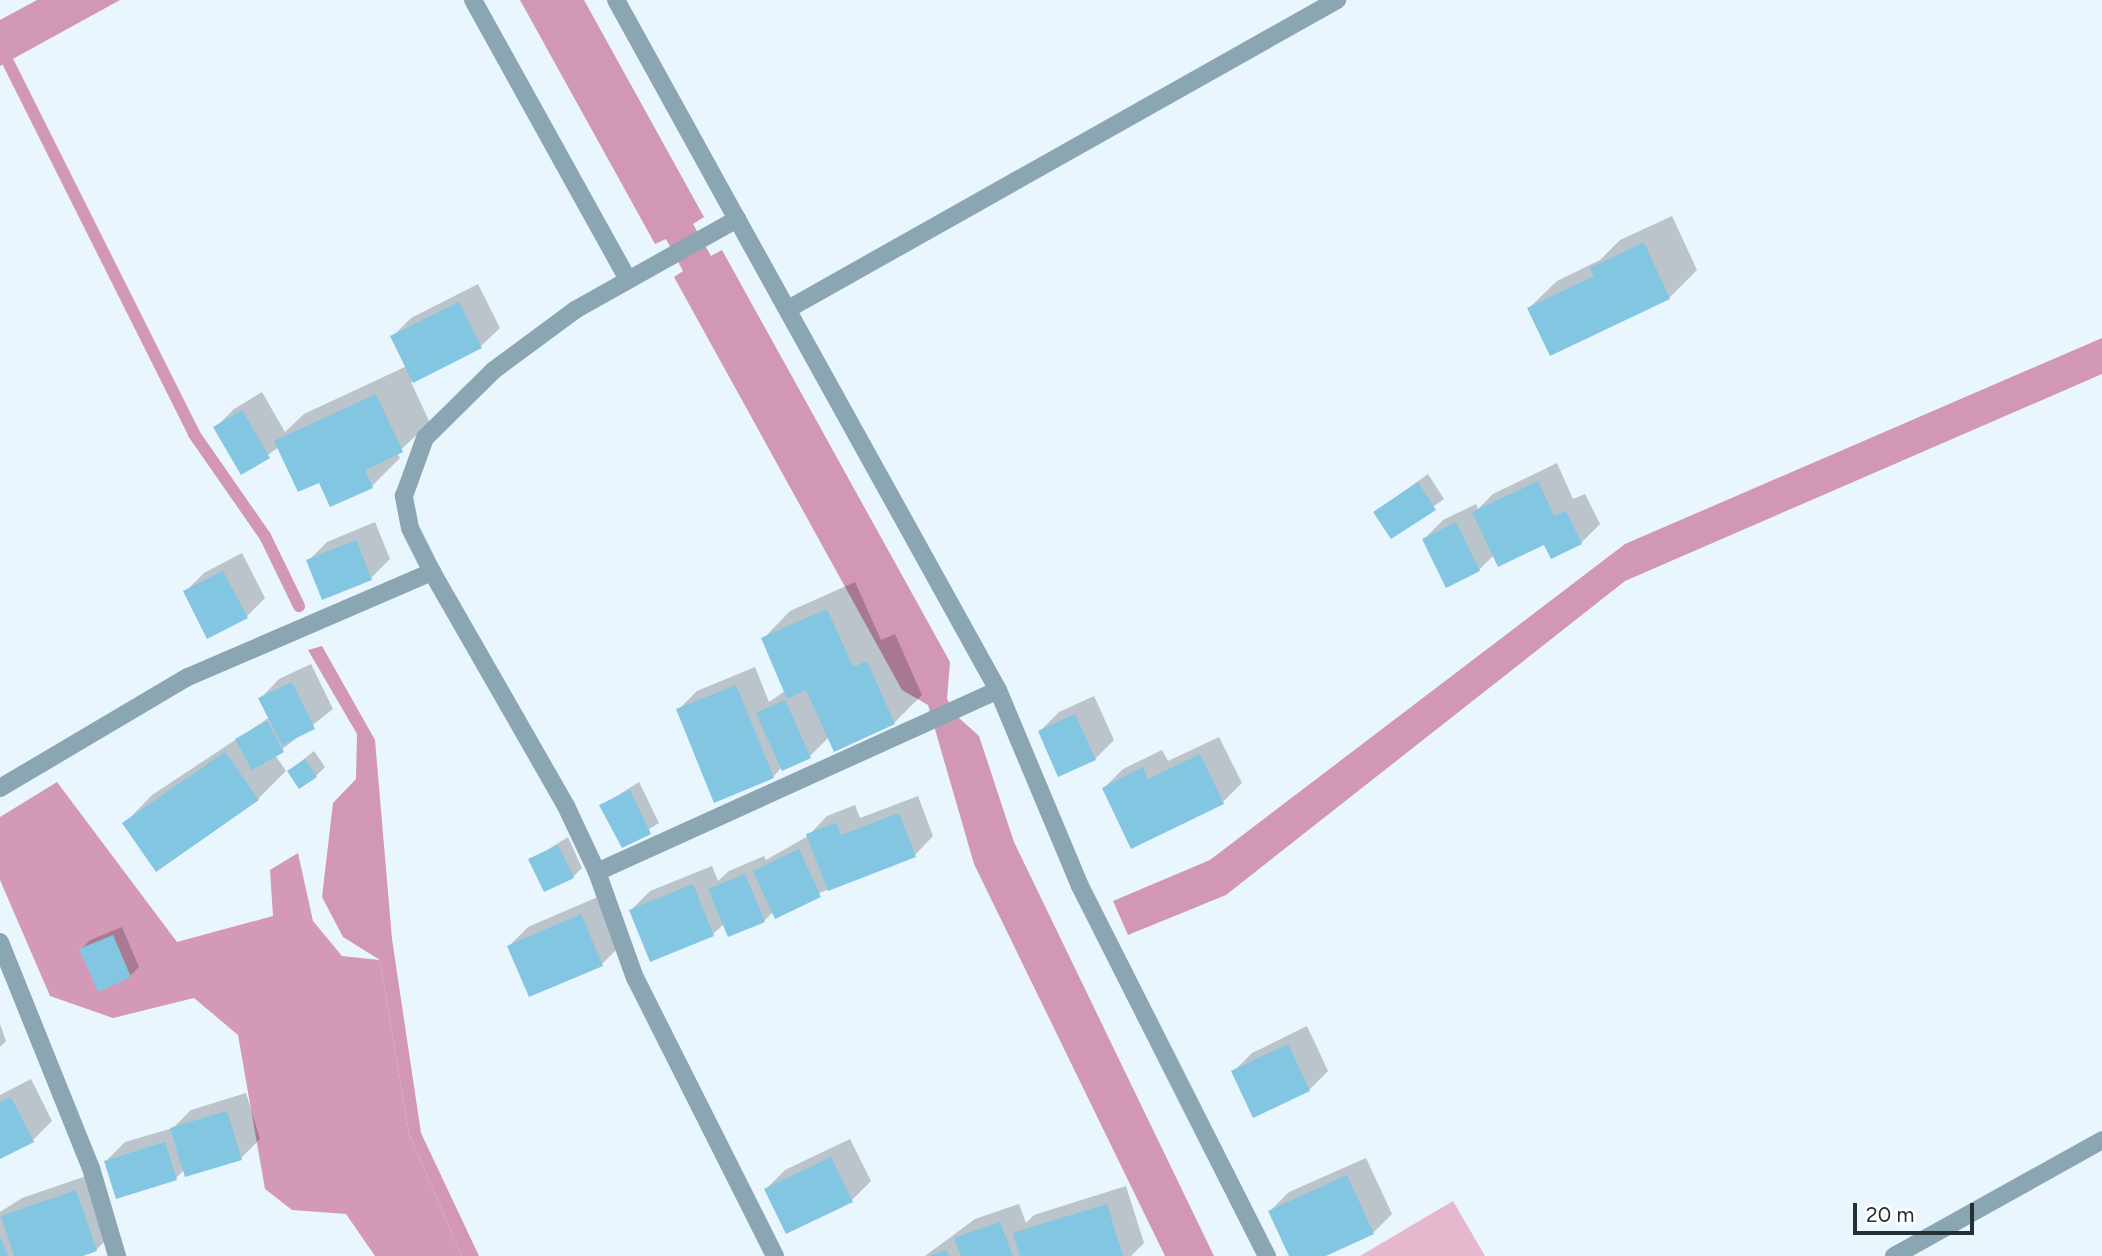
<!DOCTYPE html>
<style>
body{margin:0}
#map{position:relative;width:2102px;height:1256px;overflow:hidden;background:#e9f6fd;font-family:Figtree,sans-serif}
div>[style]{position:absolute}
.green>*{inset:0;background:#e5b8ce}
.forest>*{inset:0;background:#d499b6}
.water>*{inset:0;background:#d297b4}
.shadow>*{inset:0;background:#0003}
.stream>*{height:12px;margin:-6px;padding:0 6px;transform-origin:6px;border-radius:6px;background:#d297b4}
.building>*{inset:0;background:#82c6e2}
.minor>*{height:18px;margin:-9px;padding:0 9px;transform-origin:9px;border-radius:9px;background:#8aa6b3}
span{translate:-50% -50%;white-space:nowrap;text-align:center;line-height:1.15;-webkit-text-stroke:5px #fff;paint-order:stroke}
.scale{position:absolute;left:1853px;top:1203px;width:121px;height:32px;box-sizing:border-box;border:4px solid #233036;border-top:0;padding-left:9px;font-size:21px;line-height:24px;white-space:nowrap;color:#233036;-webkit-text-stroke:5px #fff;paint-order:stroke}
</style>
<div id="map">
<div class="green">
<i style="clip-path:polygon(1453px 1201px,1485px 1256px,1360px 1256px)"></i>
</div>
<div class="forest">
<i style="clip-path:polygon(57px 782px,177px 942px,273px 916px,270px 870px,298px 853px,313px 921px,342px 956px,380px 960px,409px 1133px,462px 1256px,375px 1256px,346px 1214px,292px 1210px,265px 1189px,238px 1035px,194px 998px,113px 1018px,50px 996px,0 880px,0 817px)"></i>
</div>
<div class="water">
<i style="clip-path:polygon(37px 0,120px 0,0 66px,0 20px)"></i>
<i style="clip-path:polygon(520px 0,584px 0,704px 217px,693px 224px,711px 256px,722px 250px,950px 662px,947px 699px,959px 718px,979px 736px,1014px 842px,1214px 1256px,1165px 1256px,974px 864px,928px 705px,902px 690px,674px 277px,683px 271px,666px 239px,655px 244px)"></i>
<i style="clip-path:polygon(2102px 338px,2102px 374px,1625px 581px,1226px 895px,1128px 935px,1113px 901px,1210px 860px,1625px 544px)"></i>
<i style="clip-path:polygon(322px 646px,375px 740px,392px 939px,421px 1133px,479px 1256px,462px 1256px,409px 1133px,380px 960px,343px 937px,322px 897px,333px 803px,356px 779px,357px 734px,308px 650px)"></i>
</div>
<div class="shadow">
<i style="clip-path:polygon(1672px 216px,1697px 270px,1669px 298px,1529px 308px,1557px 281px,1600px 260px,1620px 240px)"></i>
<i style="clip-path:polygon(478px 284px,500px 328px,481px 346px,411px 382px,430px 423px,397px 453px,400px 458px,372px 486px,319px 480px,279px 447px,242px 473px,215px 428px,234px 409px,262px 392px,285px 432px,304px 414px,407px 366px,392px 337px,411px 318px)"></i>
<i style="clip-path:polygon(1557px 463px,1573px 499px,1585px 494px,1600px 524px,1581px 543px,1544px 542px,1494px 555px,1479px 570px,1446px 586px,1424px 539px,1443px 520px,1476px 504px,1478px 509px,1493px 494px)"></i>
<i style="clip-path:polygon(1428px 474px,1444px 499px,1391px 537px,1375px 512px)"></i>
<i style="clip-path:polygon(375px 522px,390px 559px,371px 578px,323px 598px,308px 561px,327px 542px)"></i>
<i style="clip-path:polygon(242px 553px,265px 598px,246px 617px,185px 592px,204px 573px)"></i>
<i style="clip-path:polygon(855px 582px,881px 640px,895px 634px,922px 695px,894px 723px,829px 737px,810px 756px,782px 767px,773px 777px,678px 710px,697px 691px,755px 667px,769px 702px,785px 691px,763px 639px,790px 611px)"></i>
<i style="clip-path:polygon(311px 664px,333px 709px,275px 755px,286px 771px,258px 799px,125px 823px,152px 795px,270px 717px,261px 698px,279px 679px)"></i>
<i style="clip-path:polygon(1094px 696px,1114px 740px,1095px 759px,1040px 731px,1059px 712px)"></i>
<i style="clip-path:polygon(1219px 737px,1242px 783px,1223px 802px,1132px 846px,1104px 788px,1123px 769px,1162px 750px,1168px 761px)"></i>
<i style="clip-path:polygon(314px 751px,325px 767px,316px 776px,289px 771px)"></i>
<i style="clip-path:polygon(639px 782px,659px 823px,622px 846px,602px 805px)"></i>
<i style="clip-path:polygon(918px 796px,933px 836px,915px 855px,774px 911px,764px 921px,724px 924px,713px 934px,651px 960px,631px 910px,650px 891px,712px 866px,718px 881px,729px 871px,764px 856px,766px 860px,808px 836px,827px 816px,855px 805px,860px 818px)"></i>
<i style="clip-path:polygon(568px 837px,582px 868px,573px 877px,531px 860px)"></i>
<i style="clip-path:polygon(600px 896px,621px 945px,602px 964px,509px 946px,528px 927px)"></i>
<i style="clip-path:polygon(122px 927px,139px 967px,130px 976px,81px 949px,90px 940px)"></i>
<i style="clip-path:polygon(0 1024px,6px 1041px,0 1047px)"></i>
<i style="clip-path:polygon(1307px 1026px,1328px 1071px,1309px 1090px,1233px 1072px,1252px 1053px)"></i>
<i style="clip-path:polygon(31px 1079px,52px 1121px,33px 1140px,0 1157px,0 1095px)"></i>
<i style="clip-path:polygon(246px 1093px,260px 1139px,241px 1158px,184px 1170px,176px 1178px,106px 1161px,125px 1142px,173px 1128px,191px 1110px)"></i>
<i style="clip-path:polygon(850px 1139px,871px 1181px,852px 1200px,766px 1189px,785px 1170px)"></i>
<i style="clip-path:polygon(1366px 1158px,1392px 1214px,1373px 1233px,1321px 1256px,1291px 1256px,1270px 1211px,1289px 1192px)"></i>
<i style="clip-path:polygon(95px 1173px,115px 1231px,96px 1250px,78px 1256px,0 1256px,0 1212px,22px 1198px)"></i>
<i style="clip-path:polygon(1126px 1186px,1144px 1243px,1131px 1256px,925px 1256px,975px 1219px,1019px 1204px,1026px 1223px,1034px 1215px)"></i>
</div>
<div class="stream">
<i style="left:8px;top:62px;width:416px;rotate:63.4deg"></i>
<i style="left:194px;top:434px;width:124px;rotate:55.2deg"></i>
<i style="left:265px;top:536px;width:78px;rotate:64.1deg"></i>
</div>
<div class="building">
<i style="clip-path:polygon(1644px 242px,1670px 299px,1550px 356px,1527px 308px,1594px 276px,1590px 268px)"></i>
<i style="clip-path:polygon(459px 302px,482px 348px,413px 383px,390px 336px)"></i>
<i style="clip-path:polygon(376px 394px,403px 452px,365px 470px,373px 488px,330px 507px,319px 483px,298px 492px,274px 441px)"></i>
<i style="clip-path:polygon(242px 410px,270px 458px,241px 475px,213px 427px)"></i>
<i style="clip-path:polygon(1538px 481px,1554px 516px,1566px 511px,1582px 544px,1551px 559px,1544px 545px,1498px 567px,1472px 512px)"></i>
<i style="clip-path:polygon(1418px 482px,1436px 510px,1391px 539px,1373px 512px)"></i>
<i style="clip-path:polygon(1456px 522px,1480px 571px,1446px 588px,1422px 539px)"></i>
<i style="clip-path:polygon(356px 540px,372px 580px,322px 600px,306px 560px)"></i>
<i style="clip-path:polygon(223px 571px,248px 618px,207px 639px,183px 591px)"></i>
<i style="clip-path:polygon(827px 609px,853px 667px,867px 661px,895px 724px,834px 752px,806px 690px,787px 699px,761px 638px)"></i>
<i style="clip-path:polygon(292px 682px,315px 729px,282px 745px,258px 698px)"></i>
<i style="clip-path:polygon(736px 685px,774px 778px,714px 803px,676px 709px)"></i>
<i style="clip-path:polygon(785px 700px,811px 758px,782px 771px,756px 713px)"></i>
<i style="clip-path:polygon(1075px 714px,1096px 760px,1058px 777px,1038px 731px)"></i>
<i style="clip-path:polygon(267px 721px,284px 752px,252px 770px,235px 739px)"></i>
<i style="clip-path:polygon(225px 752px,259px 800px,156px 872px,122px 823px)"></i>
<i style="clip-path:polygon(1200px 754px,1224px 804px,1131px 849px,1102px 788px,1143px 767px,1148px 779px)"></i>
<i style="clip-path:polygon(305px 759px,317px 777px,299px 789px,287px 771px)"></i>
<i style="clip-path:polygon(630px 790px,651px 834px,622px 848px,599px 805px)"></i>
<i style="clip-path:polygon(899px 813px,916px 857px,828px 891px,806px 834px,836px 823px,841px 835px)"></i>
<i style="clip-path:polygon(558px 845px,574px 878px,544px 892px,528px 859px)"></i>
<i style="clip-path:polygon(799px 849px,821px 897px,775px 919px,753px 871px)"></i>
<i style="clip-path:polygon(745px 874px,765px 922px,728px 937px,708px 889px)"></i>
<i style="clip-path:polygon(693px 884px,714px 936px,650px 962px,629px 910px)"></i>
<i style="clip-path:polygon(581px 914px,603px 966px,529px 997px,507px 946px)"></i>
<i style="clip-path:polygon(113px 935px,131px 977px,98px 992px,79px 949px)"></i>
<i style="clip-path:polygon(1288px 1044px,1310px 1091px,1253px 1118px,1231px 1071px)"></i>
<i style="clip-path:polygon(11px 1097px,34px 1142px,0 1159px,0 1102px)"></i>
<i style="clip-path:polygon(227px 1111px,242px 1160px,185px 1177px,170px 1128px)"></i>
<i style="clip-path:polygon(165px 1142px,177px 1180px,116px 1199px,104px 1161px)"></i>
<i style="clip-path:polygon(831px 1157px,853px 1202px,786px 1234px,764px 1189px)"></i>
<i style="clip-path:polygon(1347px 1175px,1374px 1234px,1326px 1256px,1289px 1256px,1268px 1211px)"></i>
<i style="clip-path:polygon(76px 1190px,97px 1251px,83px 1256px,14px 1256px,1px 1216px)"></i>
<i style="clip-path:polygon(1107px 1204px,1123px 1256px,1020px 1256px,1013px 1233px)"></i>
<i style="clip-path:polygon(1000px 1222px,1013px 1256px,961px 1256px,954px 1238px)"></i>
<i style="clip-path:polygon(0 1237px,8px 1256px,0 1256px)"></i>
<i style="clip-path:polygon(946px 1250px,949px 1256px,930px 1256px)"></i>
</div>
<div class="minor">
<i style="left:473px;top:0;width:318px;rotate:61deg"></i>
<i style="left:616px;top:0;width:250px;rotate:61.1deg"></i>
<i style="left:790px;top:308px;width:628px;rotate:-29.38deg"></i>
<i style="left:0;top:788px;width:218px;rotate:-30.6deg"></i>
<i style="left:188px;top:677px;width:266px;rotate:-23.3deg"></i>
<i style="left:597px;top:872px;width:440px;rotate:-24.4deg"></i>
<i style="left:0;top:942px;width:244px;rotate:68.1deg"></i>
<i style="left:91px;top:1168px;width:92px;rotate:73.5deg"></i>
<i style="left:775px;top:1256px;width:311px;rotate:-116.7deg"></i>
<i style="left:635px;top:978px;width:113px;rotate:-109.7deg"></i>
<i style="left:597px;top:872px;width:73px;rotate:-115.2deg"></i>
<i style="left:566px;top:806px;width:270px;rotate:-119.8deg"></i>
<i style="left:432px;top:572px;width:49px;rotate:-116.6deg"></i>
<i style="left:410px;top:528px;width:33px;rotate:-101deg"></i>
<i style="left:404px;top:496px;width:62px;rotate:-70.1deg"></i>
<i style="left:425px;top:438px;width:97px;rotate:-44.6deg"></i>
<i style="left:494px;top:370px;width:101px;rotate:-36.5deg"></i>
<i style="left:575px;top:310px;width:186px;rotate:-29.3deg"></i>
<i style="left:737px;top:219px;width:538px;rotate:61.01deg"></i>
<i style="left:998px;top:690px;width:212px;rotate:67.3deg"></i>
<i style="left:1080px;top:886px;width:415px;rotate:63.2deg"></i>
<i style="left:1894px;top:1256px;width:238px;rotate:-29.1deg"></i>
</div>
<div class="scale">20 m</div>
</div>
